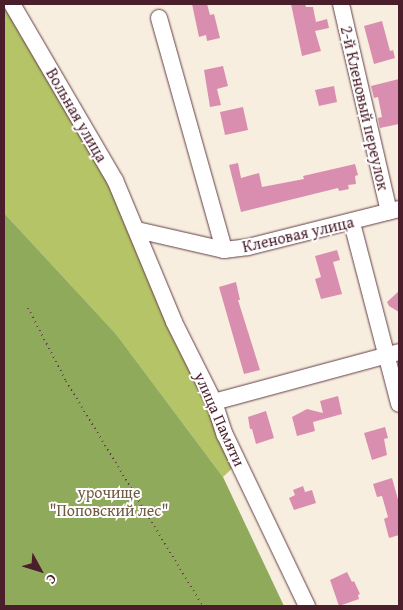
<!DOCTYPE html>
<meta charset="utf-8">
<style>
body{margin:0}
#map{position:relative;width:403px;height:610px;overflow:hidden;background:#f8eedf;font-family:"Gentium Book Plus",serif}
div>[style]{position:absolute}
.green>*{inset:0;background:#b5c467}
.forest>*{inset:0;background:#90aa5c}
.building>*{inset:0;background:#d98eaf}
.path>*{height:2px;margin-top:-1px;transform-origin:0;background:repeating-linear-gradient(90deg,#643e46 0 1px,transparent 0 5px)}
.roads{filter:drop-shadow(0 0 1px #643e46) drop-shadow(0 0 1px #643e46)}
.minor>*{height:16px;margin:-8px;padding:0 8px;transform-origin:8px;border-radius:8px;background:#fff}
span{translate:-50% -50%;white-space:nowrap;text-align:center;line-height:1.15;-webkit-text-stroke:4px #fff;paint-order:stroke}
.street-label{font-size:16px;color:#4a1f2b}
.park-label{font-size:16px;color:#6f5940}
.frame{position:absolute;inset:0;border:5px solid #4a1f2b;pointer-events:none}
.north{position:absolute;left:15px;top:545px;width:50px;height:50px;-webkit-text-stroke:4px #fff;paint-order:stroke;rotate:129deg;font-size:14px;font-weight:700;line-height:20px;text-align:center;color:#4a1f2b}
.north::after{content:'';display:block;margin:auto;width:18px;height:22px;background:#4a1f2b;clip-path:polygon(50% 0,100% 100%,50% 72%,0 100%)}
</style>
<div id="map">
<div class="green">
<i style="clip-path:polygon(4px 4px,7px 4px,133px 227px,240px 461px,223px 477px,116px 334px,4px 213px)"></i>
</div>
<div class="forest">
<i style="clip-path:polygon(4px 213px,116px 334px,223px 477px,284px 606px,4px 606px)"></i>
</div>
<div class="building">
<i style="clip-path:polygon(192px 4px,207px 4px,210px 15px,214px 14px,220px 38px,207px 41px,206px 35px,199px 37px)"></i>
<i style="clip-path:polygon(291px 4px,305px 4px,306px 7px,313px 7px,316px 22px,327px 19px,329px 28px,315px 31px,321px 51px,302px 56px)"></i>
<i style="clip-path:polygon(382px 21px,390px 51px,393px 50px,395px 58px,374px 64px,364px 26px)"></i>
<i style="clip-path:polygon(223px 66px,228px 86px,217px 89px,221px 105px,210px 107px,204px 70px)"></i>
<i style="clip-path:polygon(399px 79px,399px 124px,380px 128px,378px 118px,382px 117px,378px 97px,374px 98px,371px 86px)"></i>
<i style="clip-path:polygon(334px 86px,337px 102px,319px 106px,315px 90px)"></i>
<i style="clip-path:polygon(243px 107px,248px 130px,225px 135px,220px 112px)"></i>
<i style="clip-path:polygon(238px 163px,241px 178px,259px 173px,262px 187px,304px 179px,303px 176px,355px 164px,358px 175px,355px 176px,356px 184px,348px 185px,349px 189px,339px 191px,338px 188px,241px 212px,229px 165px)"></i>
<i style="clip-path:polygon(337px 250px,340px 260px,333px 262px,342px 294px,321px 299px,315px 279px,321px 277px,315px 256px)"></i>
<i style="clip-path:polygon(236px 282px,240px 300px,238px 300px,260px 370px,244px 374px,219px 287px)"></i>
<i style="clip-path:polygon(399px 291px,399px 312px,389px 306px,387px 302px)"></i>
<i style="clip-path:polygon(338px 396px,342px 414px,313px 422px,315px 431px,297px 436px,292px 417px,307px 409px,323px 413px,320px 401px)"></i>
<i style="clip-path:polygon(266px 411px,274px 438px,256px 444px,252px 429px,250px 429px,248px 417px)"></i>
<i style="clip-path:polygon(385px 427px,388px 438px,384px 439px,387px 455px,372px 460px,364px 433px)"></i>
<i style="clip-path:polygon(392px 478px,399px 503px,399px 535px,389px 538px,384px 519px,388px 517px,382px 496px,377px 497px,373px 484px)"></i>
<i style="clip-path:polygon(303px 486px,305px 492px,312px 490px,316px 503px,294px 510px,289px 498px,295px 495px,293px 490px)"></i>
<i style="clip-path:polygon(347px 572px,352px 582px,354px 581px,360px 594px,358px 595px,359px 599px,339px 606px,330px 580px)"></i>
</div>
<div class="path">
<i style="left:28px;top:308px;width:82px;rotate:62.5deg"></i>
<i style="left:66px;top:381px;width:263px;rotate:58.7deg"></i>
</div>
<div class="roads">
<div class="minor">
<i style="left:12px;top:4px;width:204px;rotate:59.7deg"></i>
<i style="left:115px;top:180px;width:154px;rotate:67.4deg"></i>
<i style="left:174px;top:322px;width:89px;rotate:63.4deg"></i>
<i style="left:214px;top:402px;width:35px;rotate:72deg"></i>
<i style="left:225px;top:435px;width:190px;rotate:64.4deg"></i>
<i style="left:341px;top:4px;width:213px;rotate:77deg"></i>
<i style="left:159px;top:18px;width:241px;rotate:74.3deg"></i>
<i style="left:352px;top:223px;width:187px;rotate:75.4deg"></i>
<i style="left:137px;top:230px;width:89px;rotate:12.9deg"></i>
<i style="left:224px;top:250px;width:24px;rotate:-7deg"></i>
<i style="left:248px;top:247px;width:156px;rotate:-14.1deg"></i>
<i style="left:214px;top:402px;width:192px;rotate:-15.1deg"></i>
</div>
</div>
<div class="street-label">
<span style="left:365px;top:108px;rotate:77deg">2-й Кленовый переулок</span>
<span style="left:77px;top:115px;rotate:60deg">Вольная улица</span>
<span style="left:298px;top:234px;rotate:-13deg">Кленовая улица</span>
<span style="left:220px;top:419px;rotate:66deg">улица Памяти</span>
</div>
<div class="park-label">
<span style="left:109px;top:501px">урочище<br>"Поповский лес"</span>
</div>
<div class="frame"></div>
<div class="north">С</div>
</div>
